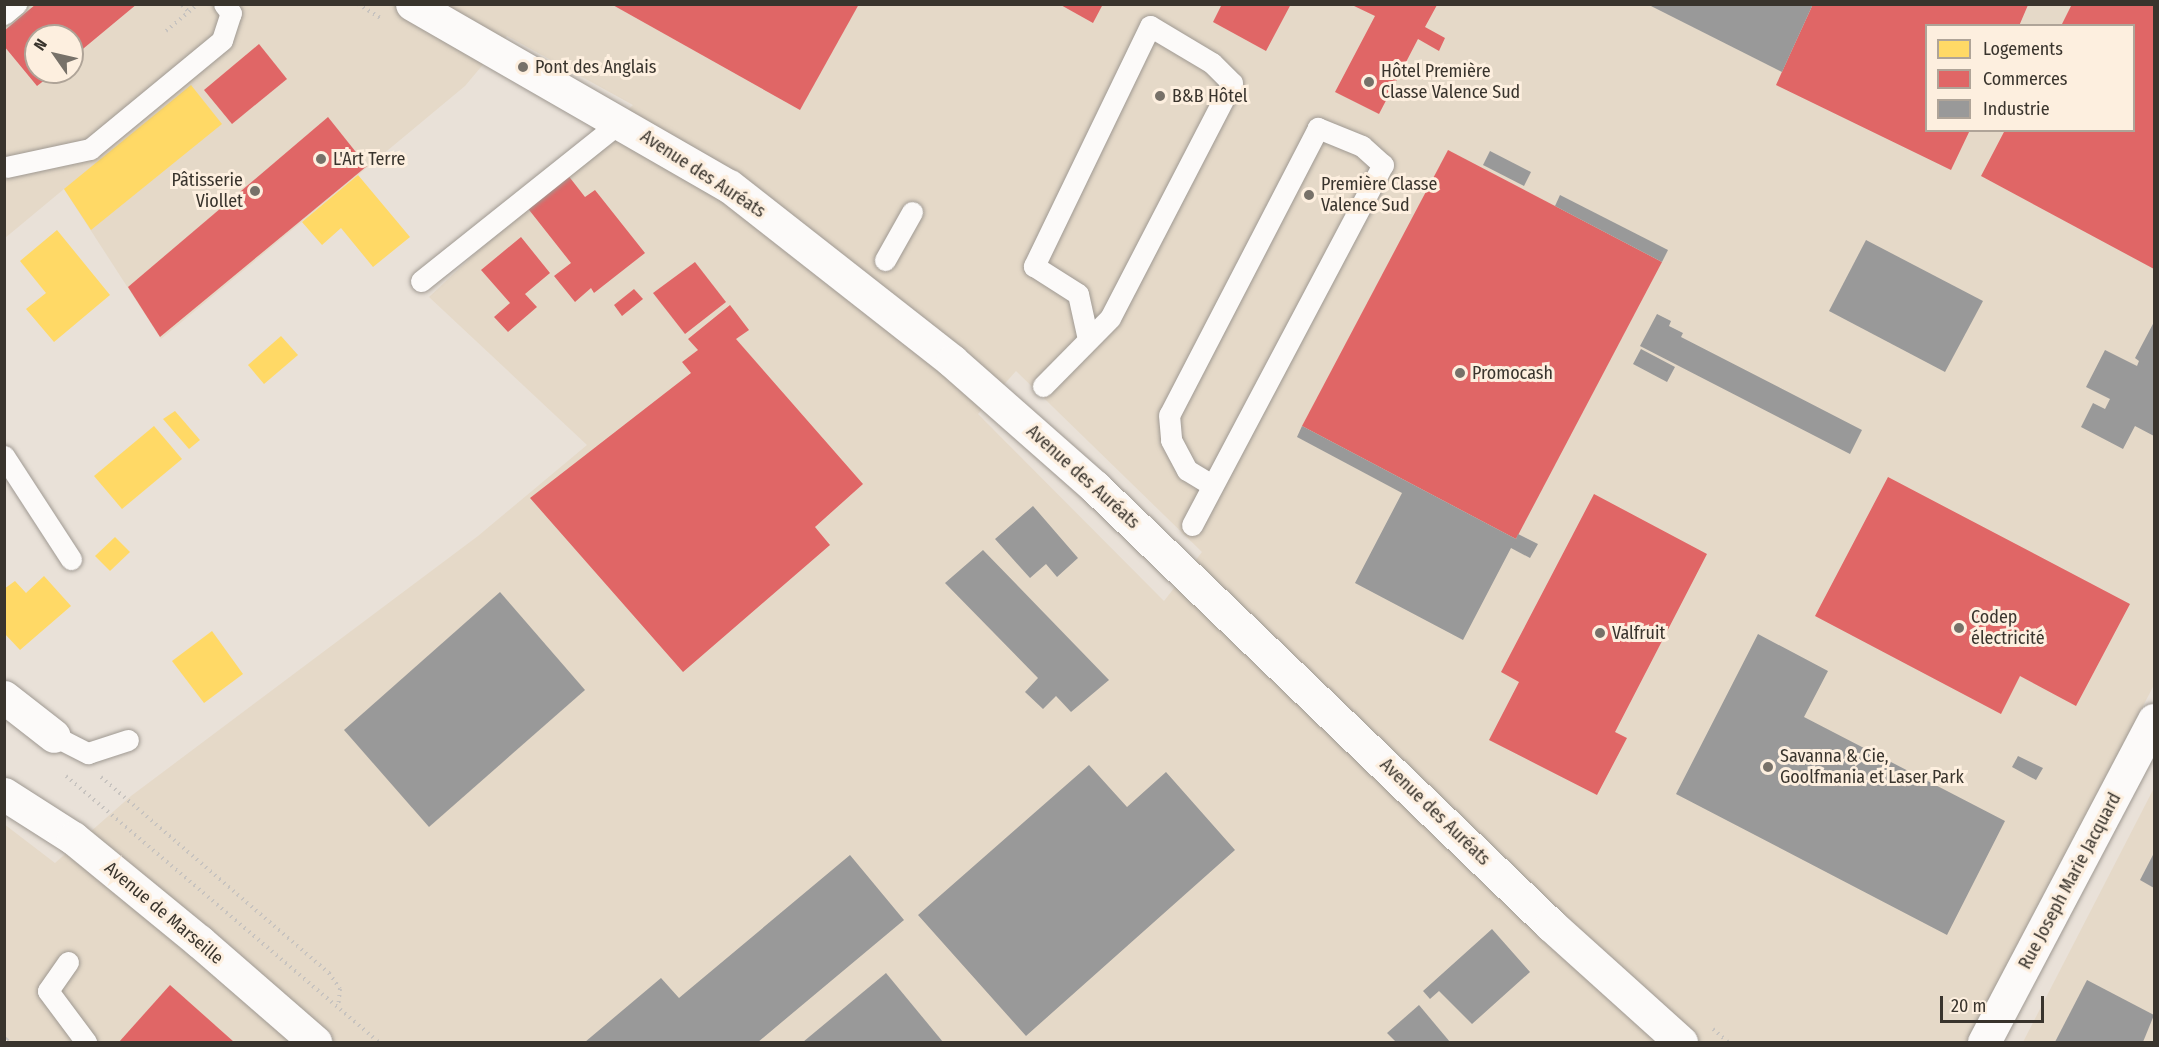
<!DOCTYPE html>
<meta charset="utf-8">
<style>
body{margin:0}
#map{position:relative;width:2159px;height:1047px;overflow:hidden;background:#e9e1d8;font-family:"Fira Sans Condensed",sans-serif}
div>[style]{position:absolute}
.built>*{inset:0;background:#e5d9c8}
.homes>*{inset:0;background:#ffd966}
.shops>*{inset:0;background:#e06666}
.industry>*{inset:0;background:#999}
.path>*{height:4px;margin-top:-2px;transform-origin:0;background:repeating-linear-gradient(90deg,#c7c3bf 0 1.5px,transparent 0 6px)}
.roads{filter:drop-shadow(0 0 2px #9f9992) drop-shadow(0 0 2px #9f9992)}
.lane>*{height:21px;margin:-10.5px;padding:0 10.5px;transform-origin:10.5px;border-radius:10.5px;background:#fcfaf9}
.street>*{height:33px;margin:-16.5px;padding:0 16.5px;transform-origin:16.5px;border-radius:16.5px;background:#fcfaf9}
.secondary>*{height:33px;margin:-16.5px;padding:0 16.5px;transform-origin:16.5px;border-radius:16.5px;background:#fcfaf9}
.rail>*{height:7px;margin-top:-3.5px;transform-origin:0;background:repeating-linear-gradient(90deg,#fdefdf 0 14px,#c6c4c1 0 28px);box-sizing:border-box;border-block:2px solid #c6c4c1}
.dots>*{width:16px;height:16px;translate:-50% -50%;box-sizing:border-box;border:3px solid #fdefdf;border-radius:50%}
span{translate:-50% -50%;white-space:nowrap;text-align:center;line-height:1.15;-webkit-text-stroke:6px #fdefdf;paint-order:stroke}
.poi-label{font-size:18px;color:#39342d}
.left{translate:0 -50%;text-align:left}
.right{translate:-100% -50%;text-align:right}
.street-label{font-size:18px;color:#39342d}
.frame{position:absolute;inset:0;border:6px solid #39342d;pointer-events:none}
.legend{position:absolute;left:1925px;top:24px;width:210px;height:108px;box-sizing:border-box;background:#fdefdf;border:2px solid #afa498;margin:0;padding:8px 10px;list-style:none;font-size:18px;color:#39342d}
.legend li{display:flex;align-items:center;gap:12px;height:30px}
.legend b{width:30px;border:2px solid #afa498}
.north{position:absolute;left:24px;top:24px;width:60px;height:60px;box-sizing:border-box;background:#fdefdf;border:2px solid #afa498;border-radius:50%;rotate:304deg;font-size:16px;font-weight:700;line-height:24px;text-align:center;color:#39342d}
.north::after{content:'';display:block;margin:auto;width:21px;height:27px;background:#777169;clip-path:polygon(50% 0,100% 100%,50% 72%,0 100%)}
.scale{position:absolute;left:1940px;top:996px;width:104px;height:27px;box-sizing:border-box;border:3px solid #39342d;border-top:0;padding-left:8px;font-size:18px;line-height:21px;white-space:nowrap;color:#39342d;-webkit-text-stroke:4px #fdefdf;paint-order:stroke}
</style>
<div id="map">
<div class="built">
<i style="clip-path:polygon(evenodd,5px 5px,2154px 5px,2154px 685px,1967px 1042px,5px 1042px,4px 824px,55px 863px,131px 796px,478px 536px,587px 445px,429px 297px,633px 105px,507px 36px,465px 86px,161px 339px,64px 189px,5px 238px,5px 5px,1926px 26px,2134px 26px,2134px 130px,1926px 130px,1926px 26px,5px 5px,36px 36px,72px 36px,72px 72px,36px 72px,36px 36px,5px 5px,1016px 371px,1202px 552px,1164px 601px,978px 414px,1016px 371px)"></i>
<i style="clip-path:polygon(2154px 788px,2154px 1042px,2023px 1042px)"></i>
</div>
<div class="homes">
<i style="clip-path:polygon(191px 85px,222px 124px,91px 230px,64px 189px)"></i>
<i style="clip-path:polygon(358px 175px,410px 237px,373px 267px,341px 228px,322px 245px,302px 222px)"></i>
<i style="clip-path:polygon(57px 230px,110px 295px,54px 342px,26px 309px,46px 293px,20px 261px)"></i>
<i style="clip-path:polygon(281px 336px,298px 355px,264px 384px,248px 365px)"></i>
<i style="clip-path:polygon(175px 411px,200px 440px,189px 449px,163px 419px)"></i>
<i style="clip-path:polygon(154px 426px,182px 459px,122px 509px,94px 476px)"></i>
<i style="clip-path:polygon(115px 537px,130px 552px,110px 571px,95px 556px)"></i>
<i style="clip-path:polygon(44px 576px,71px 606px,20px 650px,4px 633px,4px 589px,15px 581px,26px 593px)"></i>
<i style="clip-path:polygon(212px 631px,243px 674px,204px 703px,172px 661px)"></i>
</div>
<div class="shops">
<i style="clip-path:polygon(36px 4px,137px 4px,72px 58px,72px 36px,36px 36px,36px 72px,55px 72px,37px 86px,4px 46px,4px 31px)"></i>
<i style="clip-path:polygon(611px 4px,859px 4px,800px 110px)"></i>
<i style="clip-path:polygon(1059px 4px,1103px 4px,1093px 23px)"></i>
<i style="clip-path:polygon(1222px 4px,1291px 4px,1266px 51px,1213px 22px)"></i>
<i style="clip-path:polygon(1813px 4px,2028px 5px,2019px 26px,1926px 26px,1926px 130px,1970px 130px,1951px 170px,1776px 85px)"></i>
<i style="clip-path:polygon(2072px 4px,2154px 4px,2154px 269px,1981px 176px,2005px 130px,2134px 130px,2134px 26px,2061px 26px)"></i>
<i style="clip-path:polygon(1352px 5px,1437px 5px,1425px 27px,1445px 38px,1439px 51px,1418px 39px,1379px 114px,1335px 92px,1375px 16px)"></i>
<i style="clip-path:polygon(259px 44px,287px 79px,232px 124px,204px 90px)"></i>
<i style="clip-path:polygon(328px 117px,367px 166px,160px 337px,128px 287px)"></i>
<i style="clip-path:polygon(1448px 150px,1662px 262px,1516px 539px,1302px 426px)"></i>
<i style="clip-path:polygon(567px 174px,585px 197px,595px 190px,645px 253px,594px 293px,591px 288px,575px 302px,554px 276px,571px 263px,526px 206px)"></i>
<i style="clip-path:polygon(521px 237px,550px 273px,525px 294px,537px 307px,508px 332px,494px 317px,510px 303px,481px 270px)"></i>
<i style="clip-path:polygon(695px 262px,726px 302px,685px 334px,653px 293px)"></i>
<i style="clip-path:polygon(634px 289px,643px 299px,622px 316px,614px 305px)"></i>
<i style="clip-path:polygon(730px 305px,749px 330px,736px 339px,863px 484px,815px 527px,830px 545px,683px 672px,530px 498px,691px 373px,682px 362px,698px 350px,688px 339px)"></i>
<i style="clip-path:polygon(1888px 477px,2130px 604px,2076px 706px,2020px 676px,2001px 714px,1815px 616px)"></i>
<i style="clip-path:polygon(1594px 494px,1707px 554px,1615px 732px,1627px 738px,1597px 795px,1489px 740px,1519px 682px,1501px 672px)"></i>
<i style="clip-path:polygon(170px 985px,234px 1042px,119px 1042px)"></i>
</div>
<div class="industry">
<i style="clip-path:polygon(1647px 4px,1813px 4px,1782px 72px)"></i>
<i style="clip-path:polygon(1490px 151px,1531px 172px,1524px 186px,1483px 165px)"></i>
<i style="clip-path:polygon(1560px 195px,1668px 250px,1662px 262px,1555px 206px)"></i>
<i style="clip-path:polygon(1866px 240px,1983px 301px,1945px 372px,1829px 311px)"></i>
<i style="clip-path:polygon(1657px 314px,1671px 321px,1669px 326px,1683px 333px,1681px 337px,1862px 430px,1850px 454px,1640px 346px)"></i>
<i style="clip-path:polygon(2154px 322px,2154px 436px,2135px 426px,2123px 449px,2081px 427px,2093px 403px,2105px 409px,2110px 399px,2086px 387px,2105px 350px,2137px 366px,2139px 361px,2135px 358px)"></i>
<i style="clip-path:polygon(1641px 349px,1675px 367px,1667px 382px,1633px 364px)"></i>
<i style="clip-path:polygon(1302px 426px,1516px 539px,1518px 534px,1538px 544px,1530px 558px,1511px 548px,1463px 640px,1355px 583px,1402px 493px,1297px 437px)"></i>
<i style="clip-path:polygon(1033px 506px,1078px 558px,1057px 577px,1046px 564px,1030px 578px,995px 539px)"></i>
<i style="clip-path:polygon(983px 550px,1109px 680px,1071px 712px,1056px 696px,1043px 709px,1025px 692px,1038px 678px,945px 583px)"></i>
<i style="clip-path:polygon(500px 592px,585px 690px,429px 827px,344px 730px)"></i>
<i style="clip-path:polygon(1758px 634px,1828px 671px,1804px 717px,2005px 821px,1947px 935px,1676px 794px)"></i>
<i style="clip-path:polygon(2018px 756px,2043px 768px,2036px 780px,2012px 767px)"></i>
<i style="clip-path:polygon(1089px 765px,1127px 807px,1166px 772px,1235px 850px,1026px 1036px,918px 915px)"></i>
<i style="clip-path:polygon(2154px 853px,2154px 888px,2140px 880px)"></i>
<i style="clip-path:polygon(850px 855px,904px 920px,758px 1042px,585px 1042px,661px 978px,679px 998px)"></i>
<i style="clip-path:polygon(1492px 929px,1530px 972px,1472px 1024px,1439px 991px,1430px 999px,1423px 991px)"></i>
<i style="clip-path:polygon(886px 973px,943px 1042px,803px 1042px)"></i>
<i style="clip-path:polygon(2087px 980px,2154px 1015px,2143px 1042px,2055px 1042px)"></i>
<i style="clip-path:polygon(1419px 1005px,1450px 1042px,1396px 1042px,1387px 1033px)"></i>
</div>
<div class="path">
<i style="left:358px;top:4px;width:26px;rotate:32deg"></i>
<i style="left:182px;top:5px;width:10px;rotate:45deg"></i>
<i style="left:166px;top:31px;width:40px;rotate:-40deg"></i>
<i style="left:66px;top:776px;width:411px;rotate:40.4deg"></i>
<i style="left:101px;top:777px;width:301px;rotate:40.7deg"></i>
<i style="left:329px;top:973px;width:19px;rotate:55deg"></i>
<i style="left:340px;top:989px;width:18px;rotate:96deg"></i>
<i style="left:1713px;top:1029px;width:20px;rotate:41deg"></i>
</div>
<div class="roads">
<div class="lane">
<i style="left:4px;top:14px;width:16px;rotate:-40deg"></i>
<i style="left:6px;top:167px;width:86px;rotate:-12.1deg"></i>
<i style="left:90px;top:149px;width:171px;rotate:-39.5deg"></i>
<i style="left:222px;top:40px;width:28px;rotate:-72deg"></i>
<i style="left:231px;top:13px;width:11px;rotate:-128deg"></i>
<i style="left:885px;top:260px;width:55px;rotate:-60.6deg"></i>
<i style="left:421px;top:281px;width:255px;rotate:-38.6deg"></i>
<i style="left:1043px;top:386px;width:95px;rotate:-45.4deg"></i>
<i style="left:1110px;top:318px;width:265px;rotate:-62.6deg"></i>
<i style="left:1232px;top:83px;width:28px;rotate:-135deg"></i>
<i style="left:1212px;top:63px;width:72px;rotate:-149.2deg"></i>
<i style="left:1150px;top:26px;width:267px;rotate:115.8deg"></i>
<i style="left:1034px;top:266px;width:52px;rotate:32.5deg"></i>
<i style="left:1078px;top:294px;width:46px;rotate:77.5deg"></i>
<i style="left:4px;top:456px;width:123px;rotate:57deg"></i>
<i style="left:1192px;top:525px;width:408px;rotate:-62.1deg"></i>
<i style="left:1383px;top:165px;width:28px;rotate:-138deg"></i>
<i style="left:1362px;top:146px;width:48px;rotate:-157.8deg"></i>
<i style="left:1318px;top:128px;width:323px;rotate:117.4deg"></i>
<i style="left:1169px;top:415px;width:25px;rotate:85deg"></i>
<i style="left:1171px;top:440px;width:34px;rotate:62deg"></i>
<i style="left:1187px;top:470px;width:29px;rotate:31deg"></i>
<i style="left:54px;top:736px;width:38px;rotate:27deg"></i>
<i style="left:88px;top:753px;width:42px;rotate:-18deg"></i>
<i style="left:68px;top:962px;width:35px;rotate:125deg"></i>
<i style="left:48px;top:991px;width:64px;rotate:53.3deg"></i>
</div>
<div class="street">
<i style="left:412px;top:4px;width:366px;rotate:29.9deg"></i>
<i style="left:729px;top:186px;width:283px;rotate:38.1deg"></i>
<i style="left:952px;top:361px;width:191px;rotate:41.4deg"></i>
<i style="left:1095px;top:487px;width:632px;rotate:43.85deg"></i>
<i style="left:1551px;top:925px;width:175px;rotate:42deg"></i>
<i style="left:4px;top:697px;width:63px;rotate:38deg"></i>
<i style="left:1984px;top:1042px;width:364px;rotate:-62.2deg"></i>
</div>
<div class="secondary">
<i style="left:4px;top:794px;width:82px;rotate:32.5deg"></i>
<i style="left:73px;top:838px;width:163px;rotate:39.3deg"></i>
<i style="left:199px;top:941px;width:154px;rotate:41deg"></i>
</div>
</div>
<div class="rail">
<i style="left:4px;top:1039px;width:4px;rotate:45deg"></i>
</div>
<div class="dots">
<i style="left:523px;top:67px;background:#777169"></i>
<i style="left:1369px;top:82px;background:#777169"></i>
<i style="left:1160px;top:96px;background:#777169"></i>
<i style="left:321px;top:159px;background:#777169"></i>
<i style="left:255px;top:191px;background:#777169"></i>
<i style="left:1309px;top:195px;background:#777169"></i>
<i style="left:1460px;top:373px;background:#777169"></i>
<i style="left:1959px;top:628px;background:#777169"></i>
<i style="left:1600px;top:633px;background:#777169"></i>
<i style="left:1768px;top:767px;background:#777169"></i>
</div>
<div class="poi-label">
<span class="left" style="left:535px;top:67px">Pont des Anglais</span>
<span class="left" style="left:1381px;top:82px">Hôtel Première<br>Classe Valence Sud</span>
<span class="left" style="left:1172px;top:96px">B&amp;B Hôtel</span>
<span class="left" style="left:333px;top:159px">L'Art Terre</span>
<span class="right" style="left:243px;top:191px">Pâtisserie<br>Viollet</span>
<span class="left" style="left:1321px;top:195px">Première Classe<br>Valence Sud</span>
<span class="left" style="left:1472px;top:373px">Promocash</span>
<span class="left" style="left:1971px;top:628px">Codep<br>électricité</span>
<span class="left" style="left:1612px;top:633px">Valfruit</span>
<span class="left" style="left:1780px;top:767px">Savanna &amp; Cie,<br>Goolfmania et Laser Park</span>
</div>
<div class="street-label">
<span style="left:703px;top:174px;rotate:33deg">Avenue des Auréats</span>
<span style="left:1083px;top:477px;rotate:42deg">Avenue des Auréats</span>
<span style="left:1435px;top:812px;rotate:44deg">Avenue des Auréats</span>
<span style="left:2070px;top:881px;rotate:-62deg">Rue Joseph Marie Jacquard</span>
<span style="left:164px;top:913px;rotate:40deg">Avenue de Marseille</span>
</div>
<div class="frame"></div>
<ul class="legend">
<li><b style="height:16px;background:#ffd966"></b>Logements</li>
<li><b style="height:16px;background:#e06666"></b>Commerces</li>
<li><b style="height:16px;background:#999"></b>Industrie</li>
</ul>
<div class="north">N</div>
<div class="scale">20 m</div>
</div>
